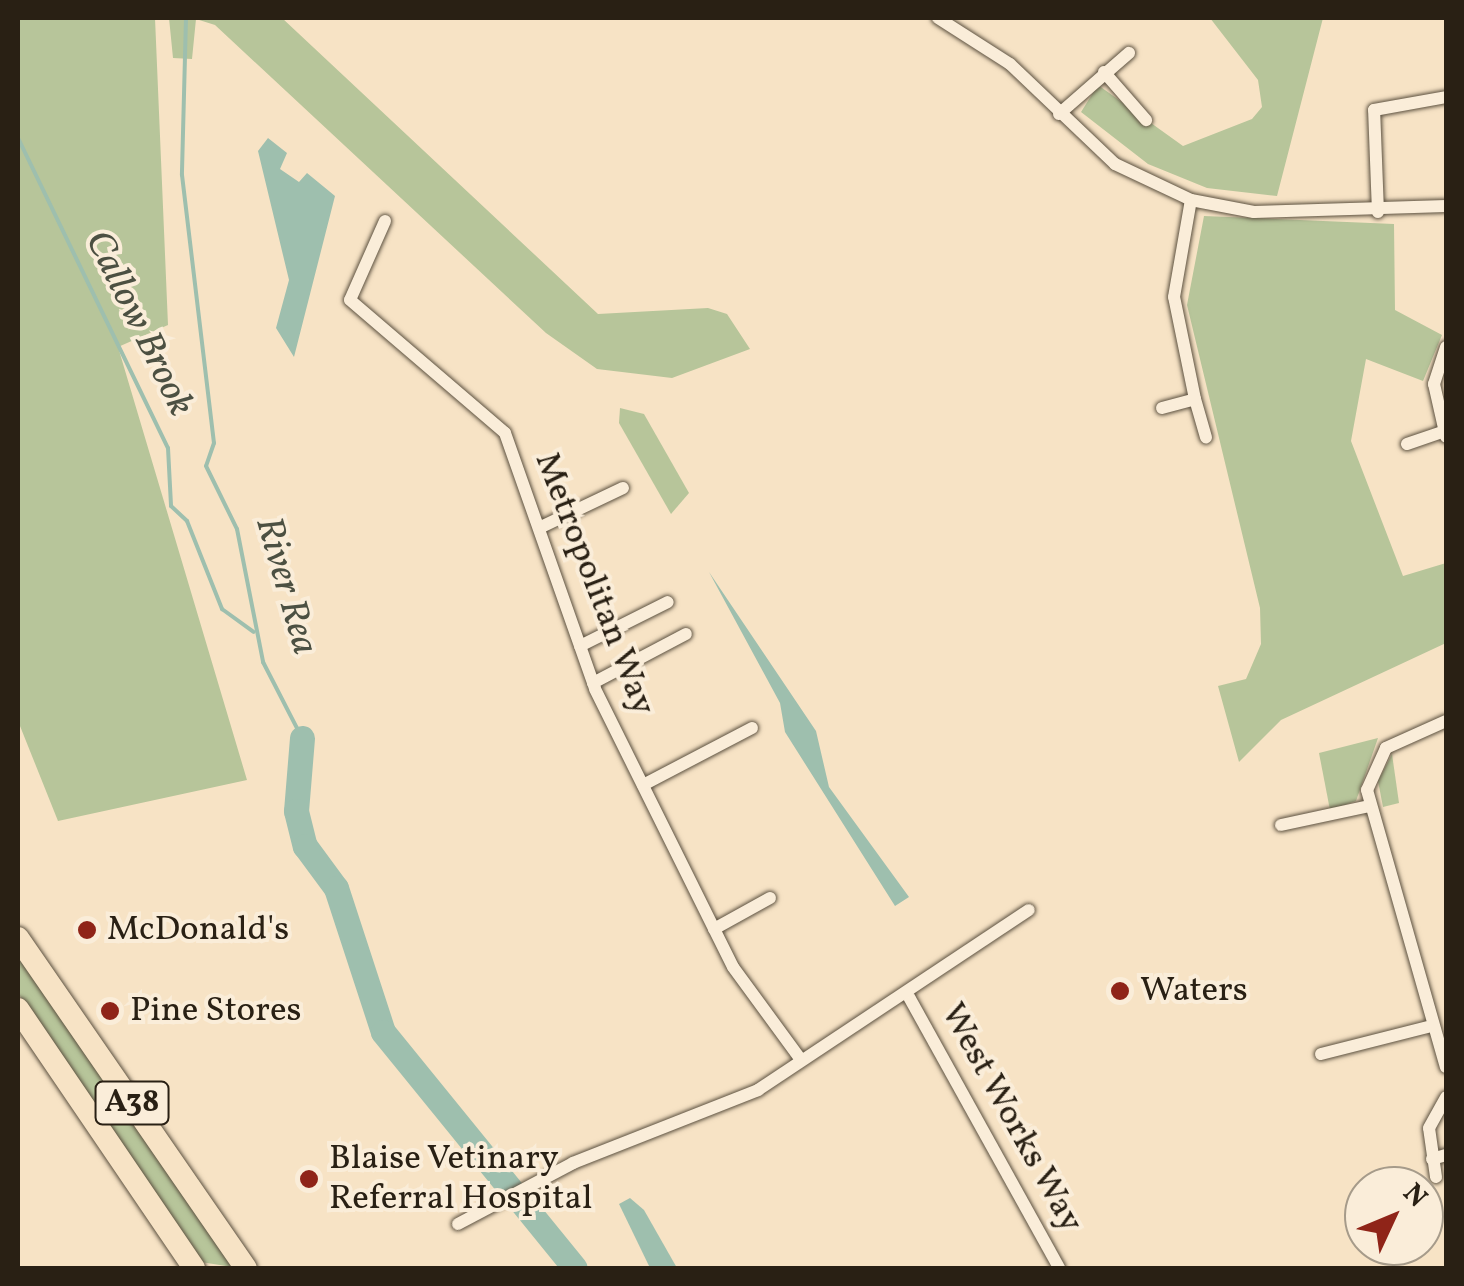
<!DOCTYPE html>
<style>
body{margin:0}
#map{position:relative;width:1464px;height:1286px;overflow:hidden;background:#f7e3c5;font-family:Vollkorn,serif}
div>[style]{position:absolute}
.green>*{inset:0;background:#b7c59a}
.water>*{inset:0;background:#9ebfae}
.stream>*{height:4px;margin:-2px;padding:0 2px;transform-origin:2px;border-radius:2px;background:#9ebfae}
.river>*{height:25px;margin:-12.5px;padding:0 12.5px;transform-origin:12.5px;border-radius:12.5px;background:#9ebfae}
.roads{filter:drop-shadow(0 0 2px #5c5140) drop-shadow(0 0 2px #5c5140)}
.street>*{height:12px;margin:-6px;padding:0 6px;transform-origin:6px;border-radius:6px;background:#faedd9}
.highway>*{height:22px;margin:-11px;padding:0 11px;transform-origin:11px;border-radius:11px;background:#f7e3c5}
.dots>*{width:28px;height:28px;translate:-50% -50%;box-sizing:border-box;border:5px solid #faedd9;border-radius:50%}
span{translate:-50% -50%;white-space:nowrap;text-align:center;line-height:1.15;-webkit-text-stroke:8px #faedd9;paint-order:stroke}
.shield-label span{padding:2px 8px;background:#faedd9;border:2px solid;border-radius:8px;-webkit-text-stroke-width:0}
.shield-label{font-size:32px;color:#292014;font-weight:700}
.street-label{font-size:35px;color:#292014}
.poi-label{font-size:35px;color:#292014}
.left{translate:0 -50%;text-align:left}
.water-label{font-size:38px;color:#4c5042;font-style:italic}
.frame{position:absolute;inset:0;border:20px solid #292014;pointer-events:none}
.north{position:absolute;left:1344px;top:1166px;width:100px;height:100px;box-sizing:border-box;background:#faedd9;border:2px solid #a69b8a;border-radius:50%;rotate:46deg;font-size:28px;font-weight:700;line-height:40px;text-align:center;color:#292014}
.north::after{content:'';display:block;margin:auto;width:35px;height:45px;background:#8f2418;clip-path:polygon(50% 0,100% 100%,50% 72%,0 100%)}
</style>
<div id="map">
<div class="green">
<i style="clip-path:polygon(18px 18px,155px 18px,168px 325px,118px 347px,247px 780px,58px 821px,18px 721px)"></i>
<i style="clip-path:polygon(169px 18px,282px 18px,598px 314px,708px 308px,727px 314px,750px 349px,672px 378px,597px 369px,546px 333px,215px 25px,196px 19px,192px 59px,173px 58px)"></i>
<i style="clip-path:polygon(1210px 18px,1323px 18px,1277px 196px,1207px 188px,1148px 164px,1081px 112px,1098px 85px,1183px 146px,1252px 119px,1262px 107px,1258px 80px)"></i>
<i style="clip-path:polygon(1204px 216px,1394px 224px,1395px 310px,1442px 335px,1423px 381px,1366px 359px,1351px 441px,1403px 576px,1446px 563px,1446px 643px,1281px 720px,1239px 762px,1218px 686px,1246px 679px,1261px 644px,1260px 608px,1187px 305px)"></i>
<i style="clip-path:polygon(620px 408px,644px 414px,689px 493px,671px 514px,619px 423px)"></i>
<i style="clip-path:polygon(1378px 738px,1356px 801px,1330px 810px,1319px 753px)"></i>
<i style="clip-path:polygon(1392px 754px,1399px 803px,1383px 807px,1378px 781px)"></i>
<i style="clip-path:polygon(18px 947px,238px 1268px,201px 1262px,18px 993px)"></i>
</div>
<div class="water">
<i style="clip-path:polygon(268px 138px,287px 153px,280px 169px,299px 182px,307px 173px,335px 196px,294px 357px,276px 328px,289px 280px,258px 151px)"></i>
<i style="clip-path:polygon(709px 572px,816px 731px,829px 787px,909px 897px,895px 906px,785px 732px,780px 703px)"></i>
<i style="clip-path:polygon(630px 1198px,644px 1210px,677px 1268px,650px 1268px,619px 1204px)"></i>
</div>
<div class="stream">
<i style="left:186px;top:18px;width:157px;rotate:91.5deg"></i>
<i style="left:182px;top:175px;width:270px;rotate:83.2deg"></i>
<i style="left:214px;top:443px;width:24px;rotate:109deg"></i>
<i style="left:206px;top:466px;width:70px;rotate:63.8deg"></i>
<i style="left:237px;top:529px;width:136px;rotate:78.9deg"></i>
<i style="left:263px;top:662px;width:85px;rotate:62.8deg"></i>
<i style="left:18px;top:138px;width:344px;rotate:64.2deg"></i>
<i style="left:168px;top:448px;width:58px;rotate:87deg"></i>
<i style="left:171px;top:506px;width:22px;rotate:43deg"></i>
<i style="left:187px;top:521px;width:95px;rotate:68.3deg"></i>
<i style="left:222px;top:609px;width:39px;rotate:36deg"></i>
</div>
<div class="river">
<i style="left:302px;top:738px;width:73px;rotate:94.7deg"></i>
<i style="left:296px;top:811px;width:36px;rotate:76deg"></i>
<i style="left:305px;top:846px;width:52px;rotate:53.6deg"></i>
<i style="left:336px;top:888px;width:151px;rotate:71.9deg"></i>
<i style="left:383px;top:1032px;width:304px;rotate:50.9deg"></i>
</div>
<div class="roads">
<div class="street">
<i style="left:938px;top:18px;width:85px;rotate:32.6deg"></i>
<i style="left:1010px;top:64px;width:145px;rotate:43.6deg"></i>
<i style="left:1115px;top:164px;width:84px;rotate:25.3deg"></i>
<i style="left:1191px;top:200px;width:64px;rotate:10.8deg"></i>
<i style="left:1254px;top:212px;width:192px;rotate:-1.8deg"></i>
<i style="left:1104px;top:72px;width:64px;rotate:48.8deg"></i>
<i style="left:1059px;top:114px;width:93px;rotate:-41.1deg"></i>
<i style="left:1378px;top:212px;width:102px;rotate:-92.2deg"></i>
<i style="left:1374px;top:110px;width:73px;rotate:-10.2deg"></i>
<i style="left:385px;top:221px;width:86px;rotate:113.9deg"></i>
<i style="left:350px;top:300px;width:204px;rotate:40.6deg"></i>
<i style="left:505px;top:433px;width:271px;rotate:70.6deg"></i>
<i style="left:595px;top:689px;width:310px;rotate:63.6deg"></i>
<i style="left:733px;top:967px;width:115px;rotate:53.8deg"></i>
<i style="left:1446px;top:347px;width:39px;rotate:108deg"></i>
<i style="left:1434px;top:384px;width:54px;rotate:77.2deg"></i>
<i style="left:1195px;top:399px;width:40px;rotate:74deg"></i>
<i style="left:1162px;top:408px;width:34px;rotate:-15deg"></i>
<i style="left:1195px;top:399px;width:104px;rotate:-101.6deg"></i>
<i style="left:1174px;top:297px;width:98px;rotate:-80.1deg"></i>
<i style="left:1407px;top:444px;width:39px;rotate:-19deg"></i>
<i style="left:539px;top:528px;width:93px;rotate:-25.5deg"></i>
<i style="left:580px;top:646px;width:98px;rotate:-26.6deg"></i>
<i style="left:593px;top:683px;width:105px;rotate:-27.8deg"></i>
<i style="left:1446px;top:721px;width:66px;rotate:155.8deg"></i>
<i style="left:1386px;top:748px;width:46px;rotate:114.3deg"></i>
<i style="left:1367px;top:790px;width:288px;rotate:74.1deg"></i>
<i style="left:643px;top:785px;width:123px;rotate:-27.6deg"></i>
<i style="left:1281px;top:825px;width:91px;rotate:-12.1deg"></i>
<i style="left:714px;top:929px;width:64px;rotate:-29deg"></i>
<i style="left:909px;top:997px;width:310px;rotate:61deg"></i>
<i style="left:1321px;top:1054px;width:110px;rotate:-14.2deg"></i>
<i style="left:1432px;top:1159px;width:15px;rotate:-16deg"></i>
<i style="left:1436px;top:1177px;width:49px;rotate:-98.1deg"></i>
<i style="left:1429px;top:1128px;width:35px;rotate:-61deg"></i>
<i style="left:458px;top:1224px;width:130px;rotate:-27.9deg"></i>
<i style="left:573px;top:1163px;width:199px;rotate:-21.5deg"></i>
<i style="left:758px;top:1090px;width:325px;rotate:-33.6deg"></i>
</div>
<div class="highway">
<i style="left:18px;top:938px;width:401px;rotate:55.4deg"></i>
<i style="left:18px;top:1009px;width:313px;rotate:55.8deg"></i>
</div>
</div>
<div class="dots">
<i style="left:87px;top:930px;background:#8f2418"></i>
<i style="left:1120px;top:991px;background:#8f2418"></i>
<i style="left:110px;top:1011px;background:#8f2418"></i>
<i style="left:309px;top:1179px;background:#8f2418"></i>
</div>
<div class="shield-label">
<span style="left:132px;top:1103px">A38</span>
</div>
<div class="street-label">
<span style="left:594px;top:584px;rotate:69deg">Metropolitan Way</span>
<span style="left:1011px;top:1118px;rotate:61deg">West Works Way</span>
</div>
<div class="poi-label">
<span class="left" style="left:107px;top:930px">McDonald's</span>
<span class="left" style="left:1140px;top:991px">Waters</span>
<span class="left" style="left:130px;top:1011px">Pine Stores</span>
<span class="left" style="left:329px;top:1179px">Blaise Vetinary<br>Referral Hospital</span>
</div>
<div class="water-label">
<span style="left:138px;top:324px;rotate:64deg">Callow Brook</span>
<span style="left:285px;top:586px;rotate:74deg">River Rea</span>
</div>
<div class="frame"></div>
<div class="north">N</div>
</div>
